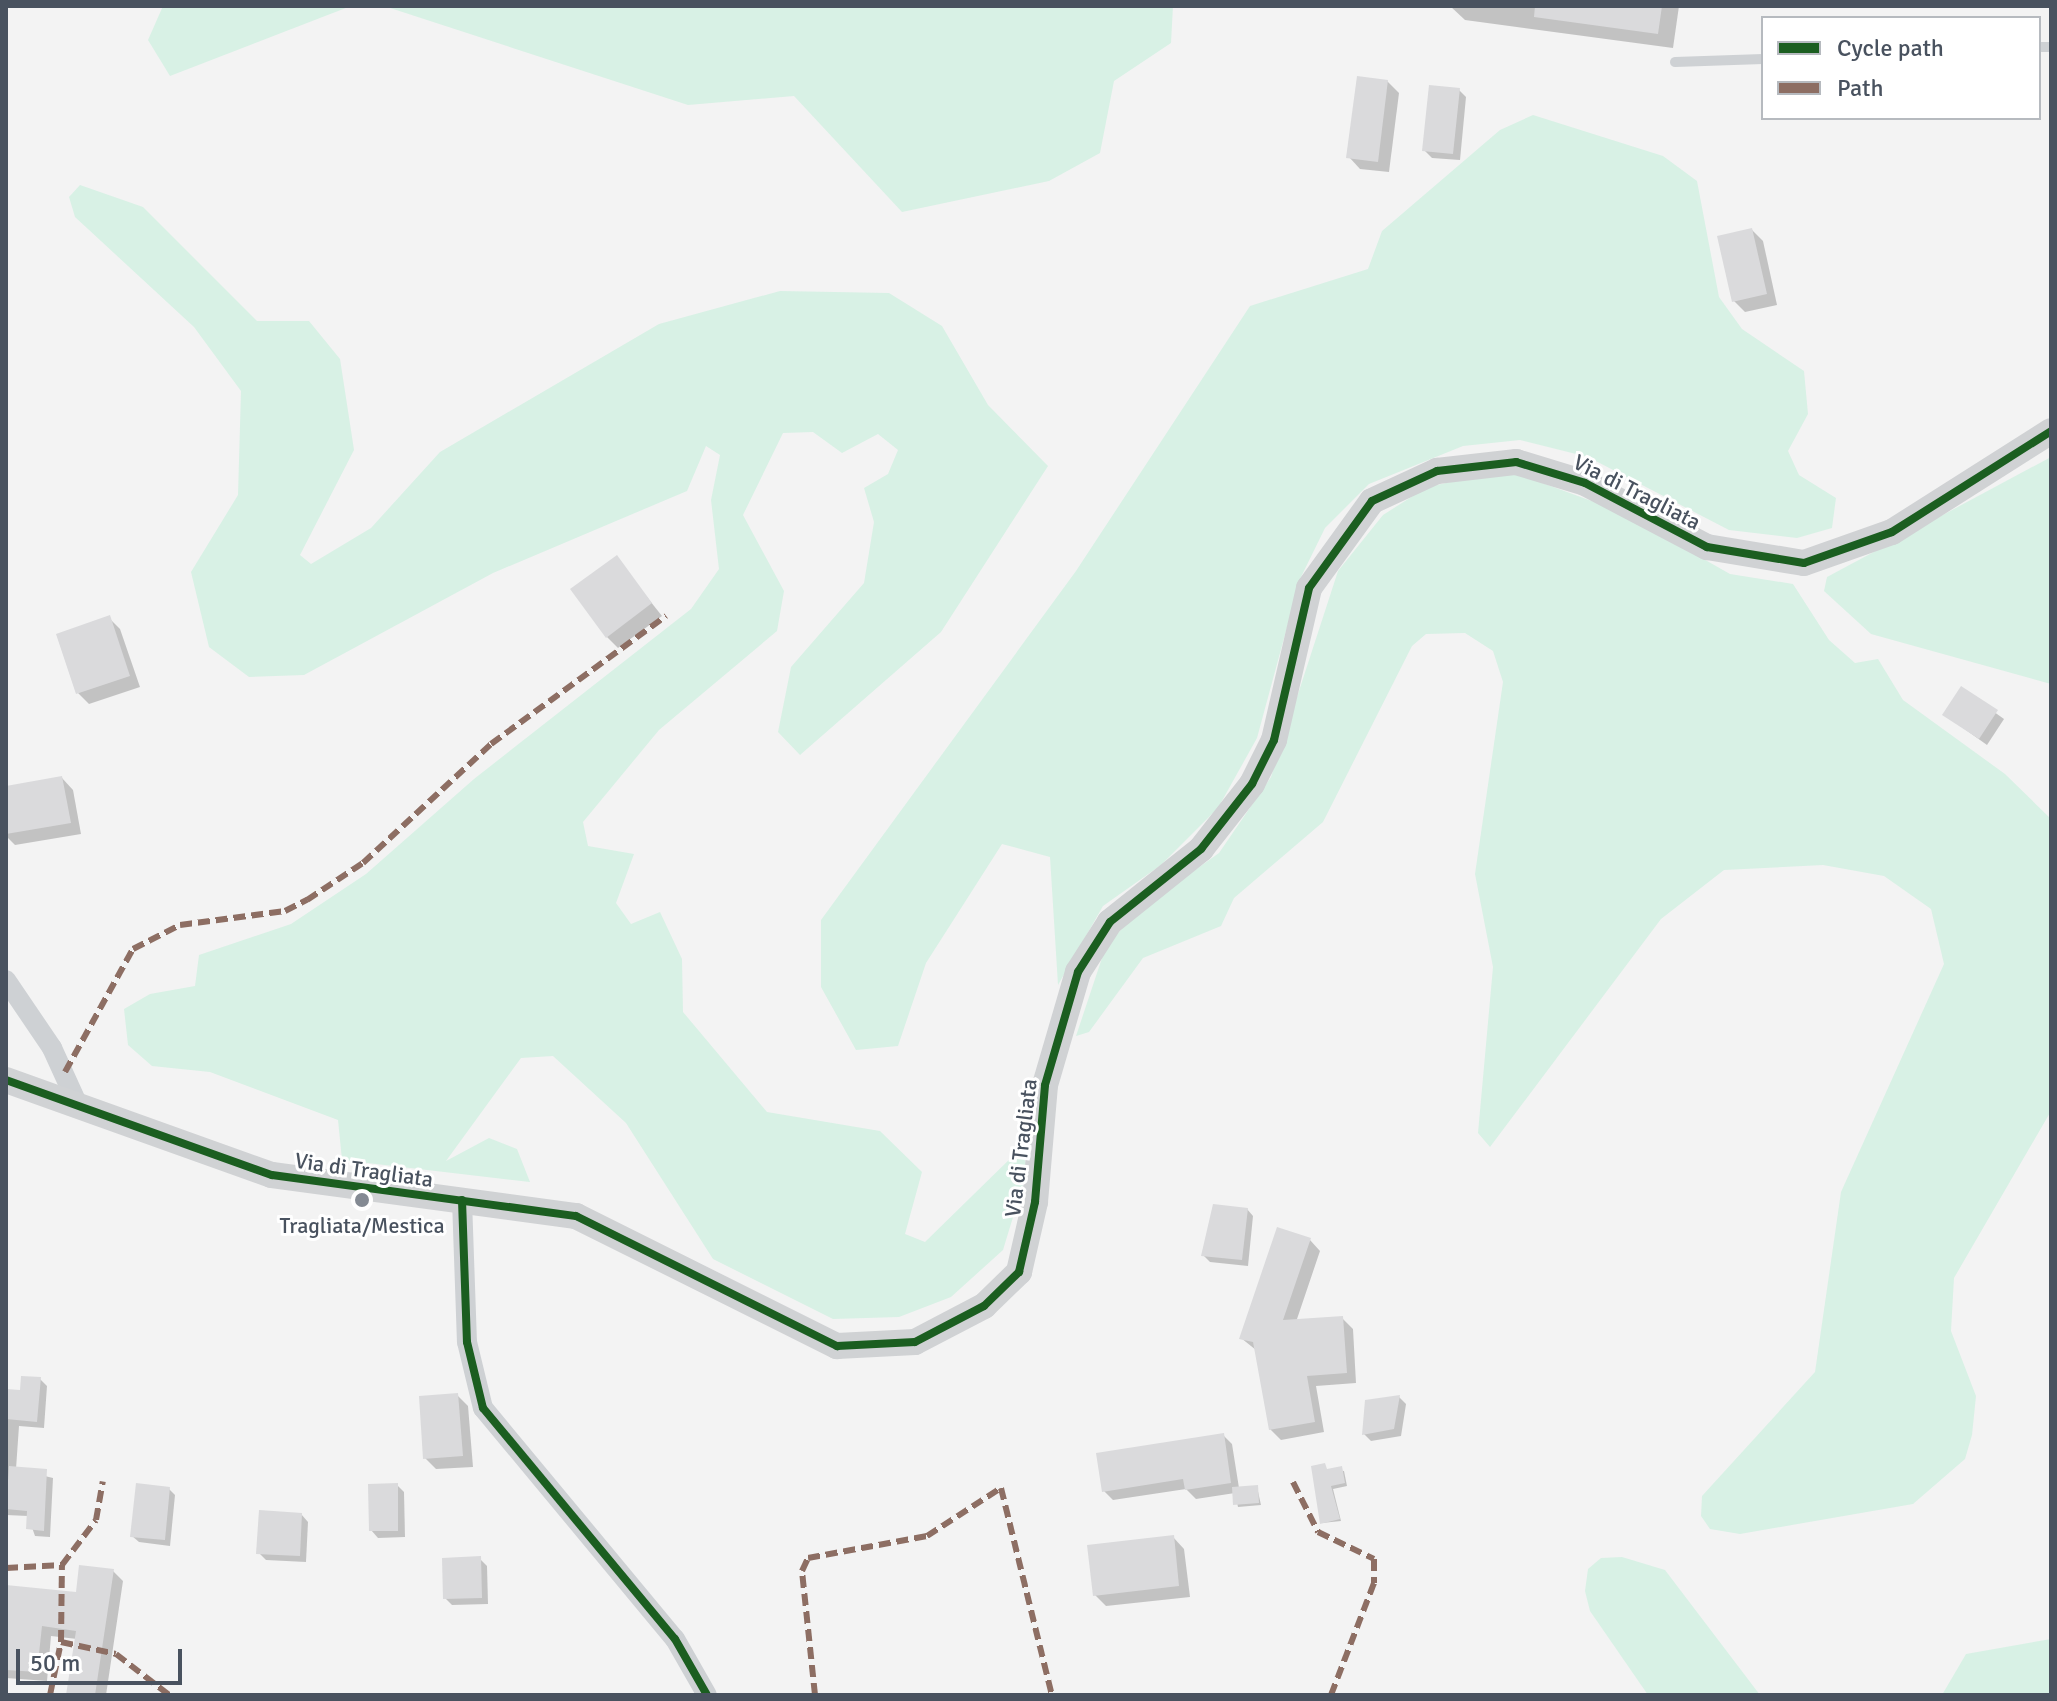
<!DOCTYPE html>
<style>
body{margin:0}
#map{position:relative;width:2057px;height:1701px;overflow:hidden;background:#f3f3f3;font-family:Signika,sans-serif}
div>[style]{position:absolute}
.green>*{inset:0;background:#d8f1e5}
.shadow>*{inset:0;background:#0003}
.building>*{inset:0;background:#dadadc}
.lane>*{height:10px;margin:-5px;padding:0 5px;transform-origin:5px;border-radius:5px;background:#ced1d4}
.street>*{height:20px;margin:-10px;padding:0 10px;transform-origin:10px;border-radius:10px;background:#ced1d4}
.secondary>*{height:26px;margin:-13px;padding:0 13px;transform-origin:13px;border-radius:13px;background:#d0d2d4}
.quiet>*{height:6px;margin-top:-3px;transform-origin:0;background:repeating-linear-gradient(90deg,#8d6e63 0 12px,transparent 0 18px)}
.cycleway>*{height:8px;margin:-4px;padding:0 4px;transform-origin:4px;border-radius:4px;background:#1b5e20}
.dots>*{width:22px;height:22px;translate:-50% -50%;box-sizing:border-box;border:4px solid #fff;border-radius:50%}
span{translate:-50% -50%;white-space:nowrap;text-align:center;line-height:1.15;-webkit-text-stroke:6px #fff;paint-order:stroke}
.street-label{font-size:22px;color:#49525f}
.poi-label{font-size:22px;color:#49525f}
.frame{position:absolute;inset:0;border:8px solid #49525f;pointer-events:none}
.legend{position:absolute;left:1761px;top:16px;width:280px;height:104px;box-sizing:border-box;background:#fff;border:2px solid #b6babf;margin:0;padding:10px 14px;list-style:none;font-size:24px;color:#49525f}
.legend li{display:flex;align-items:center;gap:16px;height:40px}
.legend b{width:40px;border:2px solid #b6babf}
.scale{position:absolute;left:16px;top:1649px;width:166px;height:36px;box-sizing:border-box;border:4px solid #49525f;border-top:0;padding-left:10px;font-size:24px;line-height:28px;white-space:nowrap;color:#49525f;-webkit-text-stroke:6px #fff;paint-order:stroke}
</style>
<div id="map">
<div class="green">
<i style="clip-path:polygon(163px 6px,351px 6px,170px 76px,148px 40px)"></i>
<i style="clip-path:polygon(384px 6px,1173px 6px,1171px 43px,1114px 81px,1100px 153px,1049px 181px,902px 212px,794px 96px,688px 105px)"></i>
<i style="clip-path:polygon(1533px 115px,1663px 156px,1697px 181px,1719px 297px,1742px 329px,1804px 371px,1808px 414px,1788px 451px,1799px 475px,1836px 498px,1832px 528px,1797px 538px,1729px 530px,1588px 457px,1520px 440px,1463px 446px,1369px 484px,1325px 528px,1300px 579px,1257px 738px,1218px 808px,1161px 865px,1103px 906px,1058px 985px,1050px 857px,1002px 844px,926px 963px,898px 1046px,856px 1050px,821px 987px,821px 920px,1076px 571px,1250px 306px,1368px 269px,1382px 231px,1500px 130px)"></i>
<i style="clip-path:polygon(80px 185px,143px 207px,257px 321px,309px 321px,340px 359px,354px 450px,300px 555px,311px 564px,371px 528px,440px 452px,659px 324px,780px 291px,889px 293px,942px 326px,988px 405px,1048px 466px,941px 632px,800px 755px,778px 732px,791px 667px,864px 583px,874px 522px,864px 488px,888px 474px,898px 450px,878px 434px,842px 453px,813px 432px,783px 433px,743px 515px,784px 591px,777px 631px,659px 730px,583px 822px,588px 846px,634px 854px,616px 903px,631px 924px,660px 912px,682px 959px,683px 1012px,767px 1112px,880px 1131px,922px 1172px,905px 1234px,925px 1242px,1020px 1149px,1028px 1168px,1003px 1250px,951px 1297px,899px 1317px,833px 1319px,713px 1259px,626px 1123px,553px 1056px,521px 1058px,446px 1161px,489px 1138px,517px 1149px,530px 1182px,342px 1160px,338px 1120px,210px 1072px,152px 1066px,128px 1045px,124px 1009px,150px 994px,195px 986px,199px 955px,291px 924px,366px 874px,474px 779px,691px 609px,719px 569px,711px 500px,720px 455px,706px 446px,687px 491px,493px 573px,304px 675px,249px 677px,209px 647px,191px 572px,238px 495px,241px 391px,194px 327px,75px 217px,69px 197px)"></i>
<i style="clip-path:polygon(2051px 457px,2051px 684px,1871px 634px,1824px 591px,1827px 577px)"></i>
<i style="clip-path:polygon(1507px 470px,1619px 511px,1730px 574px,1793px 584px,1829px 640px,1855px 663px,1878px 659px,1903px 700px,2005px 774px,2051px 819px,2051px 1111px,1954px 1278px,1951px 1331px,1976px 1396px,1972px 1435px,1965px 1459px,1913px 1504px,1740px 1534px,1710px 1529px,1701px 1516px,1702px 1496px,1815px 1372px,1841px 1192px,1944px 964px,1931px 909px,1884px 876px,1823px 865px,1724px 870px,1661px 919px,1490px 1147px,1478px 1133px,1493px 967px,1475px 874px,1503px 682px,1493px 651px,1465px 633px,1426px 634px,1412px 646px,1323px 822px,1234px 898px,1221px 926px,1143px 958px,1089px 1032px,1076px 1036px,1106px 946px,1139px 910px,1219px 853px,1271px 777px,1338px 571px,1383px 515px,1427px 487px)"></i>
<i style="clip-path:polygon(1622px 1557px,1665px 1570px,1760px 1695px,1648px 1695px,1590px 1611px,1585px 1591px,1588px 1569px,1601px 1558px)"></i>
<i style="clip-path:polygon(2051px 1639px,2051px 1695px,1942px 1695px,1966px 1654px)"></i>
</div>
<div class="shadow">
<i style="clip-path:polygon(1450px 6px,1679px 6px,1673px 48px,1465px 20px)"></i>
<i style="clip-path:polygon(1387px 81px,1399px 93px,1389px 172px,1360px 169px,1349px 157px)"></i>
<i style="clip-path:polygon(1459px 90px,1466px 97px,1460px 160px,1432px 158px,1425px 151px)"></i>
<i style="clip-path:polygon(1752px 230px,1763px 241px,1777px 305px,1745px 312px,1734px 301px)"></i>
<i style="clip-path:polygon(616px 558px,662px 616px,618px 648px,607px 637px)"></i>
<i style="clip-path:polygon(109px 618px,120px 629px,140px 687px,89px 704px,78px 693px)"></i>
<i style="clip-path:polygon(1962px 689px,2004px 719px,1987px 745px,1945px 715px)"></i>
<i style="clip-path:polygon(62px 778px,73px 790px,81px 834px,15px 845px,6px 836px,6px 788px)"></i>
<i style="clip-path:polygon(1247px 1209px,1253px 1216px,1248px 1266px,1210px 1262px,1203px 1255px)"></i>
<i style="clip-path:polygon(1310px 1240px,1320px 1251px,1296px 1322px,1342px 1318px,1353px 1329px,1356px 1383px,1316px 1386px,1324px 1432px,1281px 1440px,1270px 1429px,1256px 1350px,1241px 1338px)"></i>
<i style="clip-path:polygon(40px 1379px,47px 1386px,44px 1428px,19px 1426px,16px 1469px,53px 1478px,50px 1537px,35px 1536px,28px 1516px,6px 1515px,6px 1391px,22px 1392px)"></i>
<i style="clip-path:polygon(457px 1395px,468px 1406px,473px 1467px,436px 1469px,425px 1458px)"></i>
<i style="clip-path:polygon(1399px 1397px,1406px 1404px,1401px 1436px,1371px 1441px,1364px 1434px)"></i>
<i style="clip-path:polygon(1223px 1435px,1232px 1444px,1239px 1488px,1257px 1487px,1261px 1505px,1238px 1507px,1235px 1493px,1196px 1499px,1186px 1489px,1113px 1500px,1104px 1491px)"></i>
<i style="clip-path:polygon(1313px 1468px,1344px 1471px,1347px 1486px,1333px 1489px,1341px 1521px,1322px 1523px)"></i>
<i style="clip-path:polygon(397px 1485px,404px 1492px,405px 1537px,378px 1538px,371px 1530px)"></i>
<i style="clip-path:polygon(169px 1489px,175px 1495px,170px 1546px,139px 1542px,132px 1536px)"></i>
<i style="clip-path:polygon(301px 1514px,308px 1522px,306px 1562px,266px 1560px,259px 1553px)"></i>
<i style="clip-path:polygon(1173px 1537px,1184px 1549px,1190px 1597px,1106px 1606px,1095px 1595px)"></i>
<i style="clip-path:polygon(480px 1559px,487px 1566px,488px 1604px,452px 1605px,445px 1598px)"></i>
<i style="clip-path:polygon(113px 1571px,123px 1581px,106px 1695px,68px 1695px,77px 1639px,51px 1636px,47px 1681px,6px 1678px,6px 1587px,78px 1594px)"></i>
</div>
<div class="building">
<i style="clip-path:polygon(1535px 6px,1662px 6px,1658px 34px,1534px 17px)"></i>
<i style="clip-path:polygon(1357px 76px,1388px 80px,1378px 162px,1346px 158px)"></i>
<i style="clip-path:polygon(1429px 85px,1460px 88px,1453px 154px,1422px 151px)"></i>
<i style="clip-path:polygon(1752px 228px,1767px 294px,1732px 302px,1717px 236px)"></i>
<i style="clip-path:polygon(617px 555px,652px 603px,606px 638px,570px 589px)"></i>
<i style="clip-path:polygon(110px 615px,130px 676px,76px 694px,56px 634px)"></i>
<i style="clip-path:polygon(1961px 686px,1998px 710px,1979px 739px,1942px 715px)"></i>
<i style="clip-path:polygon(62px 776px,71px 823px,6px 834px,6px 786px)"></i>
<i style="clip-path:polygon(1213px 1204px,1248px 1208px,1242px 1260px,1201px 1256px)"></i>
<i style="clip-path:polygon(1277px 1227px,1311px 1238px,1283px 1320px,1343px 1316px,1347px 1373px,1307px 1376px,1315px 1422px,1269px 1430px,1253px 1342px,1239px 1339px)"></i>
<i style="clip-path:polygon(21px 1376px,41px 1377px,37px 1422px,6px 1419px,6px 1389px,20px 1390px)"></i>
<i style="clip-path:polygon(458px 1393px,463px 1456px,423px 1459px,419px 1396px)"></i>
<i style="clip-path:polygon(1400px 1395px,1394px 1429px,1362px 1435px,1365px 1400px)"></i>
<i style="clip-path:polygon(1224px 1433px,1231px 1483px,1185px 1490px,1183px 1479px,1102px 1492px,1096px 1453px)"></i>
<i style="clip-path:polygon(1325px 1463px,1327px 1469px,1342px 1466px,1345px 1483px,1331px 1486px,1340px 1519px,1320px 1524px,1311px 1466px)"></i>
<i style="clip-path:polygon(9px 1466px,47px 1469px,44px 1531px,26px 1529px,27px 1511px,6px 1509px)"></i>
<i style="clip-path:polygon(136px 1483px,170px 1487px,165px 1540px,130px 1537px)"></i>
<i style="clip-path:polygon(398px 1483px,398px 1531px,369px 1531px,368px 1484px)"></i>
<i style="clip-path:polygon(1258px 1485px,1259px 1503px,1233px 1505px,1232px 1487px)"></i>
<i style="clip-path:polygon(259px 1510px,302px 1513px,300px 1556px,256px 1554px)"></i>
<i style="clip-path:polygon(1174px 1535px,1179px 1586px,1093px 1596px,1087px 1545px)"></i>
<i style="clip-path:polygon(481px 1556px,482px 1598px,443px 1599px,442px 1558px)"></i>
<i style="clip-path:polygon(79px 1565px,114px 1569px,95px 1695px,66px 1695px,76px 1631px,42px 1626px,37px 1672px,6px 1670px,6px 1585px,76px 1592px)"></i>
</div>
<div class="lane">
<i style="left:2039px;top:47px;width:12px"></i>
<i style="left:1675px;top:62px;width:88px;rotate:-2deg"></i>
</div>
<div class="street">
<i style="left:6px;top:980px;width:82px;rotate:55.9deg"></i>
<i style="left:52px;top:1048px;width:63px;rotate:65.5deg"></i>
<i style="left:462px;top:1200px;width:142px;rotate:88deg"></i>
<i style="left:467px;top:1342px;width:68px;rotate:76.4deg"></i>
<i style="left:483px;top:1408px;width:300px;rotate:50.3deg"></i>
<i style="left:675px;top:1639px;width:64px;rotate:60.3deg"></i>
</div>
<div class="secondary">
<i style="left:6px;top:1080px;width:282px;rotate:19.7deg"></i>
<i style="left:272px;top:1175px;width:307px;rotate:7.7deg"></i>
<i style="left:576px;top:1216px;width:292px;rotate:26.5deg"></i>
<i style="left:837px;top:1346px;width:78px;rotate:-2.9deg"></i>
<i style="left:915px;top:1342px;width:78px;rotate:-27.6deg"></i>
<i style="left:984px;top:1306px;width:49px;rotate:-44.2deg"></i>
<i style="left:1019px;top:1272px;width:72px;rotate:-77.1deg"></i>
<i style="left:1035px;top:1202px;width:117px;rotate:-85.1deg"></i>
<i style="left:1045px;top:1085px;width:118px;rotate:-73.7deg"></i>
<i style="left:1078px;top:972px;width:59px;rotate:-57.4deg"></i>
<i style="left:1110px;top:922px;width:117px;rotate:-38.7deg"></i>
<i style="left:1201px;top:849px;width:83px;rotate:-51.9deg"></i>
<i style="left:1252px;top:784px;width:49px;rotate:-63.4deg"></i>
<i style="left:1274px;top:740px;width:156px;rotate:-77deg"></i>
<i style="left:1309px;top:588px;width:107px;rotate:-54.1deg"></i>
<i style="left:1372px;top:501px;width:72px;rotate:-24.8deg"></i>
<i style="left:1437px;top:471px;width:80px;rotate:-6.5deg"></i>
<i style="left:1516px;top:462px;width:72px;rotate:16.9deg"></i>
<i style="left:1585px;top:483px;width:138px;rotate:27.7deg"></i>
<i style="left:1707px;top:547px;width:98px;rotate:9.4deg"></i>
<i style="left:1804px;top:563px;width:93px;rotate:-19.4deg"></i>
<i style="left:1892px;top:532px;width:188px;rotate:-32.4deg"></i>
</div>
<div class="quiet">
<i style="left:65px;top:1072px;width:141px;rotate:-61.1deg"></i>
<i style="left:133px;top:949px;width:53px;rotate:-27.1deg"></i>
<i style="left:180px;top:925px;width:106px;rotate:-7.6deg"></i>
<i style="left:285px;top:911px;width:25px;rotate:-27deg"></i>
<i style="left:307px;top:900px;width:67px;rotate:-33.5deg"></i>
<i style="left:363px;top:863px;width:175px;rotate:-42.9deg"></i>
<i style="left:491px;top:744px;width:217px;rotate:-36.2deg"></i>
<i style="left:1293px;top:1482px;width:56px;rotate:63.4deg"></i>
<i style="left:1318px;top:1532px;width:62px;rotate:25.7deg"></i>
<i style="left:1374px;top:1559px;width:24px;rotate:90deg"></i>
<i style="left:1374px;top:1583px;width:120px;rotate:111deg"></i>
<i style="left:6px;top:1568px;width:56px;rotate:-3.1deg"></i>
<i style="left:62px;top:1565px;width:56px;rotate:-52.9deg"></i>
<i style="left:96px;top:1520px;width:39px;rotate:-80deg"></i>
<i style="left:61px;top:1642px;width:56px;rotate:12.3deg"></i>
<i style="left:116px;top:1654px;width:67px;rotate:37.7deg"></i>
<i style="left:50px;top:1695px;width:54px;rotate:-78.3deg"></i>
<i style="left:61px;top:1642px;width:77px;rotate:-89.3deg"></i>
<i style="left:815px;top:1695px;width:125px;rotate:-96deg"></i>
<i style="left:802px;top:1571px;width:14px;rotate:-65deg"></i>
<i style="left:808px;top:1558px;width:121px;rotate:-10.5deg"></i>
<i style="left:927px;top:1536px;width:88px;rotate:-33deg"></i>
<i style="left:1001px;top:1488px;width:213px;rotate:76.2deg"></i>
</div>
<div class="cycleway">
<i style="left:6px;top:1080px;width:282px;rotate:19.7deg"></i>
<i style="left:272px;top:1175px;width:307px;rotate:7.7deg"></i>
<i style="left:576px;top:1216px;width:292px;rotate:26.5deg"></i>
<i style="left:837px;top:1346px;width:78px;rotate:-2.9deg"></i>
<i style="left:915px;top:1342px;width:78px;rotate:-27.6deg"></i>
<i style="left:984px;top:1306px;width:49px;rotate:-44.2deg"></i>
<i style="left:1019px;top:1272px;width:72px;rotate:-77.1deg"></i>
<i style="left:1035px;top:1202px;width:117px;rotate:-85.1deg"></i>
<i style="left:1045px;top:1085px;width:118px;rotate:-73.7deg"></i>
<i style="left:1078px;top:972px;width:59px;rotate:-57.4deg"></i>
<i style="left:1110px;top:922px;width:117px;rotate:-38.7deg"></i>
<i style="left:1201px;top:849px;width:83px;rotate:-51.9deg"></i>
<i style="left:1252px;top:784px;width:49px;rotate:-63.4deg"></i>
<i style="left:1274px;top:740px;width:156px;rotate:-77deg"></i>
<i style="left:1309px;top:588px;width:107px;rotate:-54.1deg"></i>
<i style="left:1372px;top:501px;width:72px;rotate:-24.8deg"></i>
<i style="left:1437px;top:471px;width:80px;rotate:-6.5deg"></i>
<i style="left:1516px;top:462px;width:72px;rotate:16.9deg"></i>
<i style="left:1585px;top:483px;width:138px;rotate:27.7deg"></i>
<i style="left:1707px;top:547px;width:98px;rotate:9.4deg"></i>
<i style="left:1804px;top:563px;width:93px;rotate:-19.4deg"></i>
<i style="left:1892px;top:532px;width:188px;rotate:-32.4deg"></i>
<i style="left:462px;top:1200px;width:142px;rotate:88deg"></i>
<i style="left:467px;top:1342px;width:68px;rotate:76.4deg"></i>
<i style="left:483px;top:1408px;width:300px;rotate:50.3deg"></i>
<i style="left:675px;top:1639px;width:64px;rotate:60.3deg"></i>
</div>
<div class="dots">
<i style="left:362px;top:1200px;background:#848a93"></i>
</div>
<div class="street-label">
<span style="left:1637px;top:492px;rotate:27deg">Via di Tragliata</span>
<span style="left:1021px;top:1148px;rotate:-83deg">Via di Tragliata</span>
<span style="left:364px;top:1170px;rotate:8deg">Via di Tragliata</span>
</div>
<div class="poi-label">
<span style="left:362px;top:1226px">Tragliata/Mestica</span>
</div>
<div class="frame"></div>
<ul class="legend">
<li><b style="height:10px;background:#1b5e20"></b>Cycle path</li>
<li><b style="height:10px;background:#8d6e63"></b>Path</li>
</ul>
<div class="scale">50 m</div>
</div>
